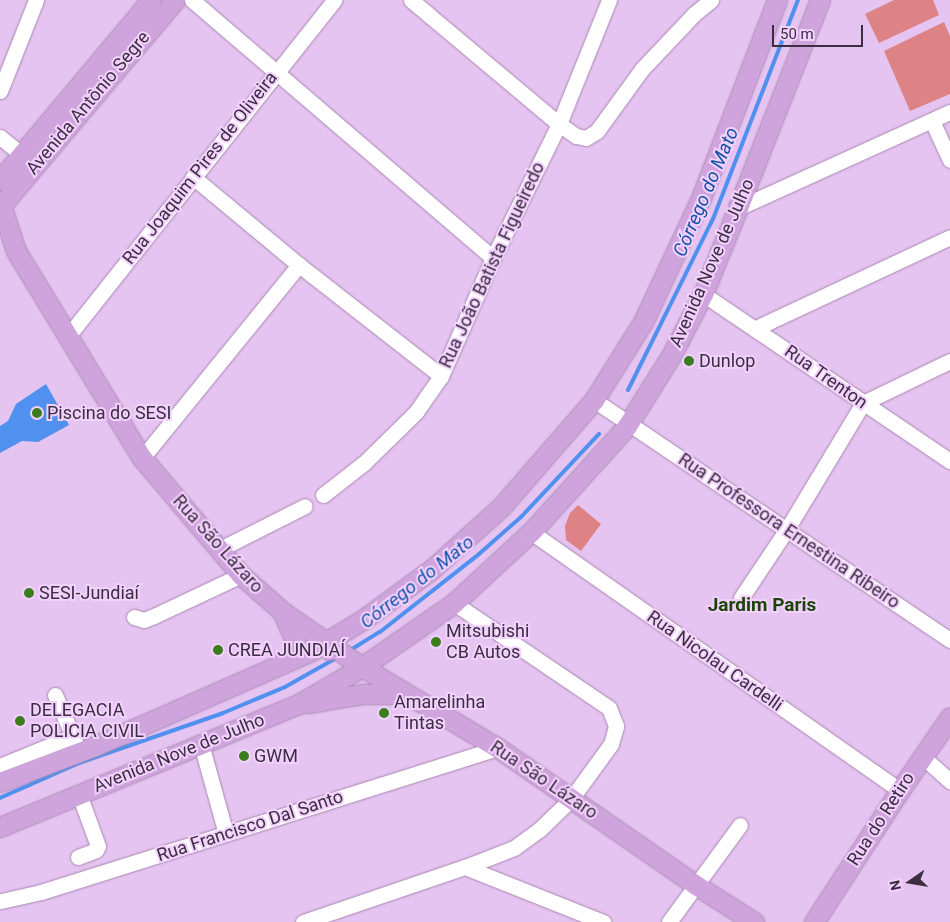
<!DOCTYPE html>
<meta charset="utf-8">
<style>
body{margin:0}
#map{position:relative;width:950px;height:922px;overflow:hidden;background:#e6c4f1;font-family:Roboto,sans-serif}
div>[style]{position:absolute}
.green>*{inset:0;background:#dd8285}
.water>*{inset:0;background:#5090ef}
.stream>*{height:4px;margin:-2px;padding:0 2px;transform-origin:2px;border-radius:2px;background:#5090ef}
.roads{filter:drop-shadow(0 0 1px #a989b3) drop-shadow(0 0 1px #a989b3)}
.minor>*{height:15px;margin:-7.5px;padding:0 7.5px;transform-origin:7.5px;border-radius:7.5px;background:#fff}
.major>*{height:19px;margin:-9.5px;padding:0 9.5px;transform-origin:9.5px;border-radius:9.5px;background:#cfa4dc}
.dots>*{width:14px;height:14px;translate:-50% -50%;box-sizing:border-box;border:2px solid #f3d1fe;border-radius:50%}
span{translate:-50% -50%;white-space:nowrap;text-align:center;line-height:1.15;-webkit-text-stroke:4px #f3d1fe;paint-order:stroke}
.street-label{font-size:18px;color:#3c2e40}
.poi-label{font-size:18px;color:#3c2e40}
.left{translate:0 -50%;text-align:left}
.water-label{font-size:19px;color:#1653a7;font-style:italic}
.neighbourhood-label{font-size:19px;color:#1b4507;font-weight:700}
.north{position:absolute;left:885px;top:857px;width:50px;height:50px;-webkit-text-stroke:4px #f3d1fe;paint-order:stroke;rotate:257deg;font-size:14px;font-weight:700;line-height:20px;text-align:center;color:#3c2e40}
.north::after{content:'';display:block;margin:auto;width:18px;height:22px;background:#3c2e40;clip-path:polygon(50% 0,100% 100%,50% 72%,0 100%)}
.scale{position:absolute;left:772px;top:25px;width:91px;height:22px;box-sizing:border-box;border:2px solid #3c2e40;border-top:0;padding-left:6px;font-size:15px;line-height:18px;white-space:nowrap;color:#3c2e40;-webkit-text-stroke:4px #f3d1fe;paint-order:stroke}
</style>
<div id="map">
<div class="green">
<i style="clip-path:polygon(894px 0,933px 0,939px 15px,879px 43px,865px 14px)"></i>
<i style="clip-path:polygon(944px 22px,950px 36px,950px 94px,910px 111px,884px 51px)"></i>
<i style="clip-path:polygon(578px 505px,601px 524px,581px 551px,566px 540px,565px 526px,570px 513px)"></i>
</div>
<div class="water">
<i style="clip-path:polygon(46px 384px,69px 425px,38px 442px,22px 441px,0 453px,0 426px,8px 421px,16px 404px)"></i>
</div>
<div class="stream">
<i style="left:628px;top:390px;width:191px;rotate:-63.6deg"></i>
<i style="left:713px;top:219px;width:235px;rotate:-68.8deg"></i>
<i style="left:349px;top:651px;width:36px;rotate:-32deg"></i>
<i style="left:380px;top:632px;width:126px;rotate:-38.2deg"></i>
<i style="left:479px;top:554px;width:56px;rotate:-41.4deg"></i>
<i style="left:521px;top:517px;width:114px;rotate:-46.8deg"></i>
<i style="left:0;top:798px;width:86px;rotate:-23.9deg"></i>
<i style="left:79px;top:763px;width:152px;rotate:-19.1deg"></i>
<i style="left:223px;top:713px;width:67px;rotate:-22.8deg"></i>
<i style="left:285px;top:687px;width:61px;rotate:-29.5deg"></i>
</div>
<div class="roads">
<div class="minor">
<i style="left:192px;top:0;width:396px;rotate:40.6deg"></i>
<i style="left:411px;top:0;width:193px;rotate:40deg"></i>
<i style="left:559px;top:124px;width:21px;rotate:35deg"></i>
<i style="left:576px;top:136px;width:10px;rotate:11deg"></i>
<i style="left:586px;top:138px;width:13px;rotate:-32deg"></i>
<i style="left:597px;top:131px;width:77px;rotate:-54deg"></i>
<i style="left:642px;top:69px;width:76px;rotate:-46.6deg"></i>
<i style="left:694px;top:14px;width:22px;rotate:-39deg"></i>
<i style="left:0;top:91px;width:98px;rotate:-68.4deg"></i>
<i style="left:932px;top:121px;width:43px;rotate:65.2deg"></i>
<i style="left:0;top:137px;width:28px;rotate:39deg"></i>
<i style="left:193px;top:177px;width:138px;rotate:39.7deg"></i>
<i style="left:299px;top:265px;width:180px;rotate:38deg"></i>
<i style="left:738px;top:208px;width:233px;rotate:-24.4deg"></i>
<i style="left:703px;top:294px;width:298px;rotate:34.1deg"></i>
<i style="left:756px;top:328px;width:214px;rotate:-25.1deg"></i>
<i style="left:68px;top:336px;width:429px;rotate:-51.6deg"></i>
<i style="left:594px;top:400px;width:429px;rotate:34deg"></i>
<i style="left:142px;top:458px;width:249px;rotate:-50.9deg"></i>
<i style="left:323px;top:495px;width:52px;rotate:-38deg"></i>
<i style="left:364px;top:463px;width:73px;rotate:-44.4deg"></i>
<i style="left:416px;top:412px;width:44px;rotate:-55.2deg"></i>
<i style="left:441px;top:376px;width:129px;rotate:-66.2deg"></i>
<i style="left:493px;top:258px;width:149px;rotate:-63.8deg"></i>
<i style="left:559px;top:124px;width:134px;rotate:-68deg"></i>
<i style="left:531px;top:532px;width:450px;rotate:35deg"></i>
<i style="left:218px;top:550px;width:97px;rotate:-26.8deg"></i>
<i style="left:741px;top:598px;width:83px;rotate:-56.3deg"></i>
<i style="left:787px;top:529px;width:147px;rotate:-58.9deg"></i>
<i style="left:863px;top:403px;width:97px;rotate:-25.8deg"></i>
<i style="left:134px;top:617px;width:10px;rotate:17deg"></i>
<i style="left:144px;top:620px;width:11px;rotate:-22deg"></i>
<i style="left:154px;top:616px;width:96px;rotate:-25.2deg"></i>
<i style="left:55px;top:695px;width:56px;rotate:66.7deg"></i>
<i style="left:201px;top:744px;width:93px;rotate:74.5deg"></i>
<i style="left:922px;top:756px;width:38px;rotate:42deg"></i>
<i style="left:0;top:766px;width:79px;rotate:-22.3deg"></i>
<i style="left:78px;top:857px;width:19px;rotate:-21deg"></i>
<i style="left:96px;top:850px;width:4px;rotate:-63deg"></i>
<i style="left:98px;top:846px;width:55px;rotate:-110.1deg"></i>
<i style="left:465px;top:867px;width:149px;rotate:21.7deg"></i>
<i style="left:1px;top:901px;width:41px;rotate:-12.7deg"></i>
<i style="left:41px;top:892px;width:479px;rotate:-17.5deg"></i>
<i style="left:303px;top:922px;width:171px;rotate:-18.8deg"></i>
<i style="left:465px;top:867px;width:53px;rotate:-21.2deg"></i>
<i style="left:514px;top:848px;width:32px;rotate:-36deg"></i>
<i style="left:540px;top:829px;width:43px;rotate:-44.1deg"></i>
<i style="left:571px;top:799px;width:68px;rotate:-54deg"></i>
<i style="left:611px;top:744px;width:19px;rotate:-74deg"></i>
<i style="left:616px;top:726px;width:19px;rotate:-111deg"></i>
<i style="left:609px;top:708px;width:187px;rotate:-145.9deg"></i>
<i style="left:669px;top:922px;width:120px;rotate:-53.8deg"></i>
</div>
<div class="major">
<i style="left:0;top:180px;width:235px;rotate:-50deg"></i>
<i style="left:1px;top:205px;width:48px;rotate:71.9deg"></i>
<i style="left:16px;top:251px;width:242px;rotate:58.7deg"></i>
<i style="left:142px;top:458px;width:153px;rotate:49.8deg"></i>
<i style="left:241px;top:575px;width:56px;rotate:41.4deg"></i>
<i style="left:283px;top:612px;width:96px;rotate:34.8deg"></i>
<i style="left:362px;top:667px;width:158px;rotate:30.8deg"></i>
<i style="left:498px;top:748px;width:241px;rotate:34.7deg"></i>
<i style="left:696px;top:885px;width:69px;rotate:32.5deg"></i>
<i style="left:0;top:207px;width:271px;rotate:-49.8deg"></i>
<i style="left:283px;top:613px;width:46px;rotate:66.8deg"></i>
<i style="left:329px;top:650px;width:9px;rotate:-111deg"></i>
<i style="left:326px;top:642px;width:44px;rotate:-31.2deg"></i>
<i style="left:364px;top:619px;width:84px;rotate:-36.3deg"></i>
<i style="left:432px;top:569px;width:93px;rotate:-41.9deg"></i>
<i style="left:501px;top:507px;width:142px;rotate:-49deg"></i>
<i style="left:594px;top:400px;width:92px;rotate:-57.9deg"></i>
<i style="left:643px;top:322px;width:137px;rotate:-64.9deg"></i>
<i style="left:701px;top:198px;width:212px;rotate:-69deg"></i>
<i style="left:308px;top:703px;width:56px;rotate:-9.3deg"></i>
<i style="left:363px;top:694px;width:42px"></i>
<i style="left:0;top:782px;width:102px;rotate:-20.8deg"></i>
<i style="left:95px;top:746px;width:236px;rotate:-23.7deg"></i>
<i style="left:311px;top:651px;width:17px;rotate:-31deg"></i>
<i style="left:0;top:827px;width:323px;rotate:-22.4deg"></i>
<i style="left:299px;top:704px;width:73px;rotate:-30.4deg"></i>
<i style="left:362px;top:667px;width:112px;rotate:-34.8deg"></i>
<i style="left:454px;top:603px;width:105px;rotate:-42.7deg"></i>
<i style="left:531px;top:532px;width:143px;rotate:-47.8deg"></i>
<i style="left:627px;top:426px;width:85px;rotate:-58deg"></i>
<i style="left:672px;top:354px;width:68px;rotate:-62.7deg"></i>
<i style="left:703px;top:294px;width:93px;rotate:-67.9deg"></i>
<i style="left:738px;top:208px;width:224px;rotate:-68.5deg"></i>
<i style="left:814px;top:922px;width:158px;rotate:-56.9deg"></i>
<i style="left:900px;top:790px;width:88px;rotate:-55.6deg"></i>
</div>
</div>
<div class="dots">
<i style="left:689px;top:361px;background:#3b7d1e"></i>
<i style="left:37px;top:413px;background:#3b7d1e"></i>
<i style="left:29px;top:593px;background:#3b7d1e"></i>
<i style="left:436px;top:642px;background:#3b7d1e"></i>
<i style="left:218px;top:650px;background:#3b7d1e"></i>
<i style="left:384px;top:713px;background:#3b7d1e"></i>
<i style="left:20px;top:721px;background:#3b7d1e"></i>
<i style="left:244px;top:756px;background:#3b7d1e"></i>
</div>
<div class="street-label">
<span style="left:88px;top:103px;rotate:-50deg">Avenida Antônio Segre</span>
<span style="left:200px;top:168px;rotate:-52deg">Rua Joaquim Pires de Oliveira</span>
<span style="left:712px;top:263px;rotate:-66deg">Avenida Nove de Julho</span>
<span style="left:492px;top:265px;rotate:-65deg">Rua João Batista Figueiredo</span>
<span style="left:826px;top:377px;rotate:35deg">Rua Trenton</span>
<span style="left:789px;top:531px;rotate:34deg">Rua Professora Ernestina Ribeiro</span>
<span style="left:218px;top:544px;rotate:48deg">Rua São Lázaro</span>
<span style="left:715px;top:661px;rotate:35deg">Rua Nicolau Cardelli</span>
<span style="left:179px;top:753px;rotate:-22deg">Avenida Nove de Julho</span>
<span style="left:544px;top:780px;rotate:34deg">Rua São Lázaro</span>
<span style="left:881px;top:819px;rotate:-57deg">Rua do Retiro</span>
<span style="left:250px;top:826px;rotate:-18deg">Rua Francisco Dal Santo</span>
</div>
<div class="poi-label">
<span class="left" style="left:699px;top:361px">Dunlop</span>
<span class="left" style="left:47px;top:413px">Piscina do SESI</span>
<span class="left" style="left:39px;top:593px">SESI-Jundiaí</span>
<span class="left" style="left:446px;top:642px">Mitsubishi<br>CB Autos</span>
<span class="left" style="left:228px;top:650px">CREA JUNDIAÍ</span>
<span class="left" style="left:394px;top:713px">Amarelinha<br>Tintas</span>
<span class="left" style="left:30px;top:721px">DELEGACIA<br>POLICIA CIVIL</span>
<span class="left" style="left:254px;top:756px">GWM</span>
</div>
<div class="water-label">
<span style="left:706px;top:192px;rotate:-67deg">Córrego do Mato</span>
<span style="left:417px;top:582px;rotate:-38deg">Córrego do Mato</span>
</div>
<div class="neighbourhood-label">
<span style="left:762px;top:605px">Jardim Paris</span>
</div>
<div class="north">N</div>
<div class="scale">50 m</div>
</div>
